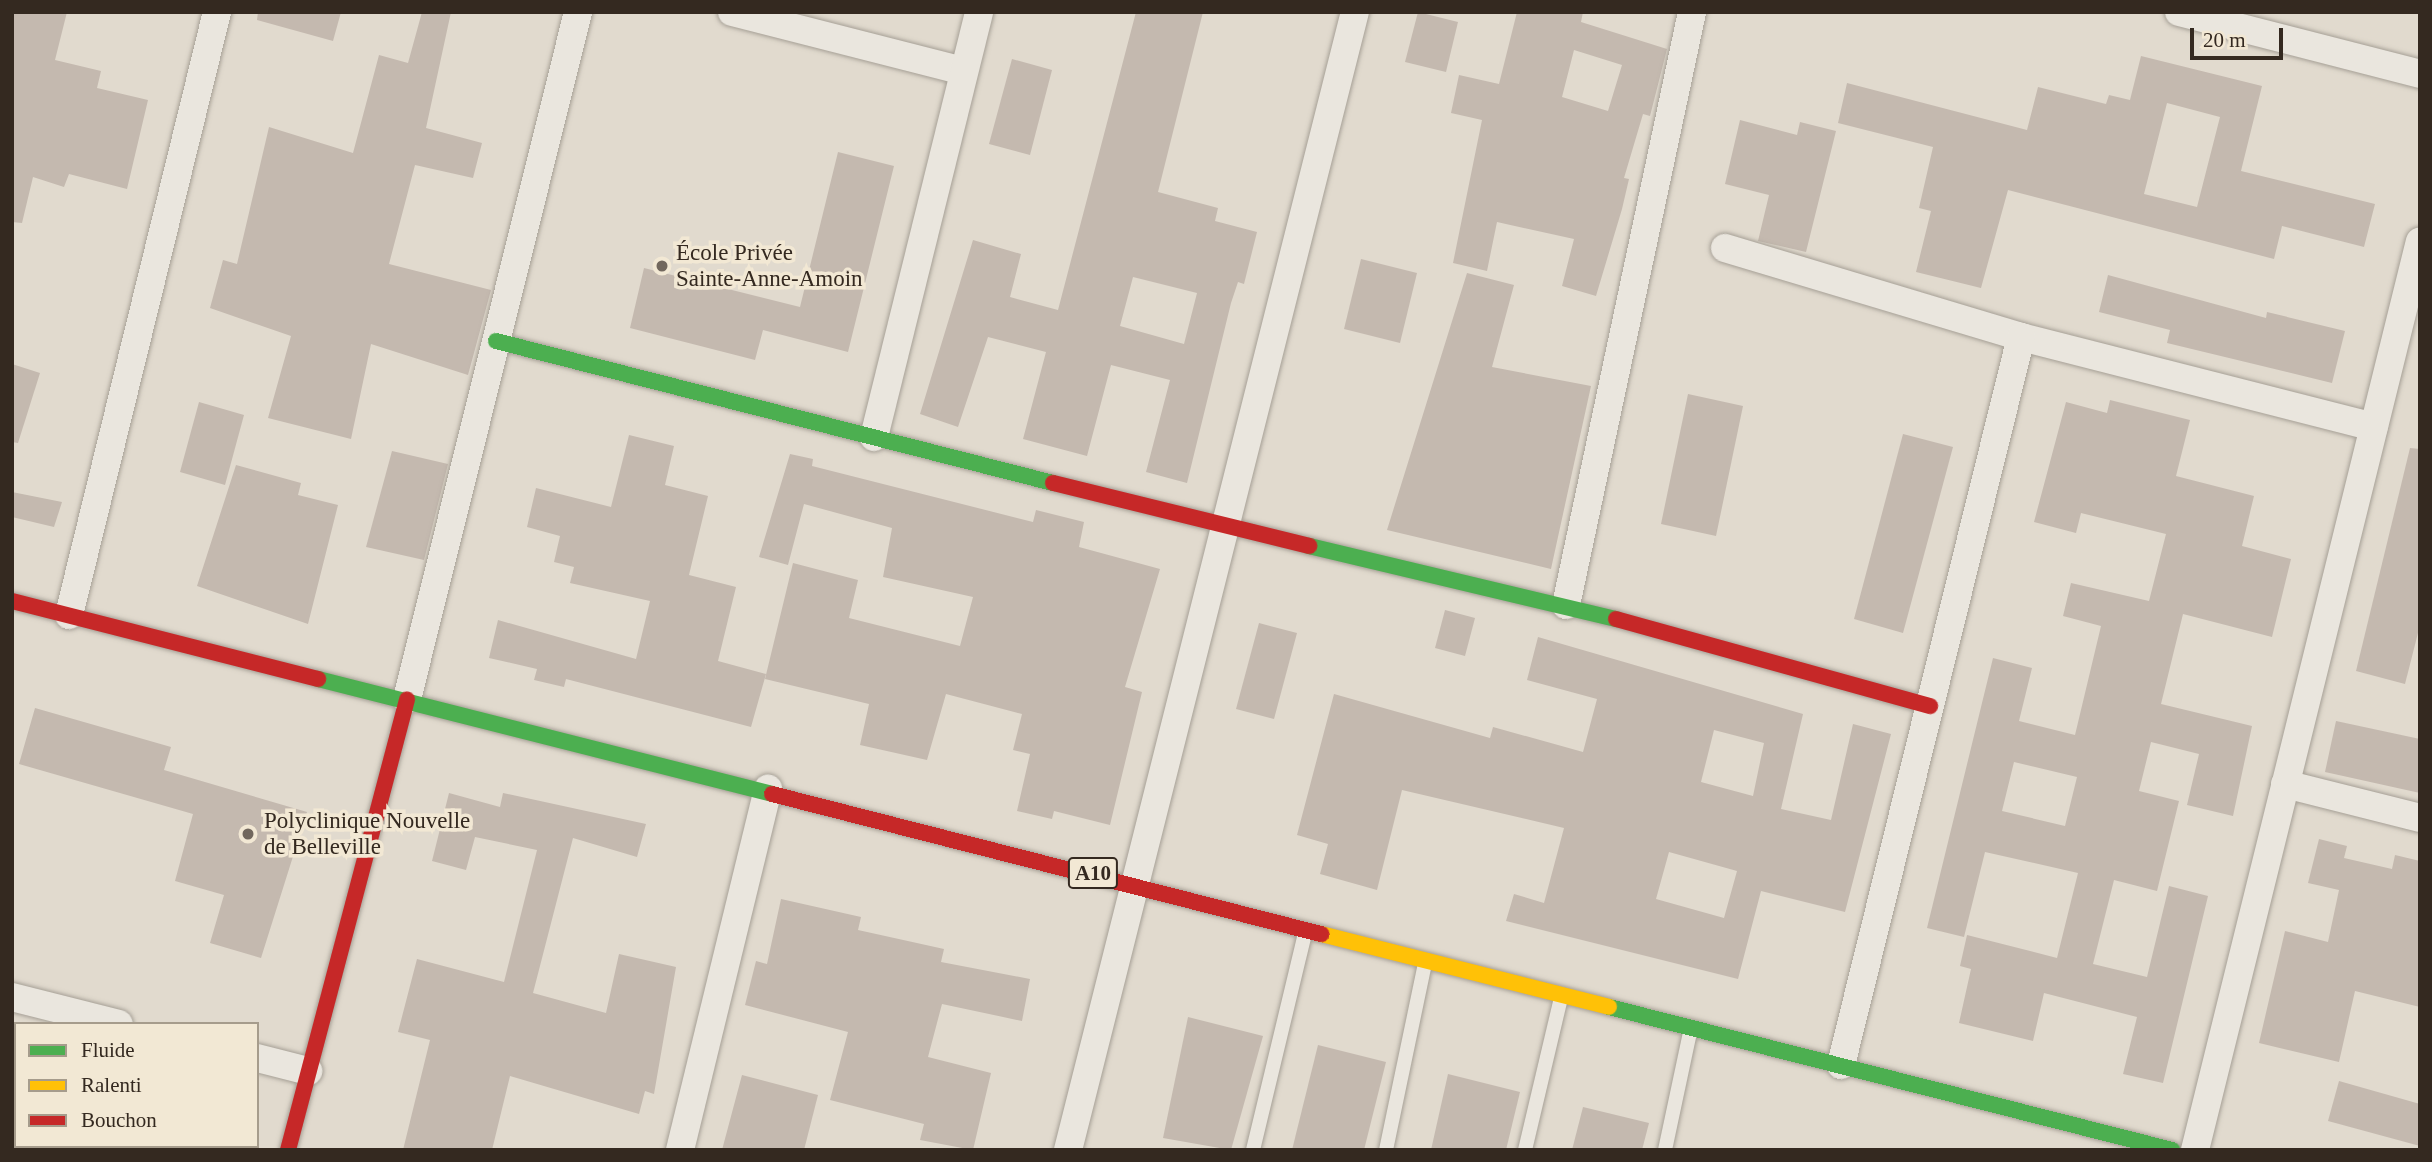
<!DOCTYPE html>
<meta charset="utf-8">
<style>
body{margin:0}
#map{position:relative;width:2432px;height:1162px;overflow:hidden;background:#e1dace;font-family:"Times New Roman",serif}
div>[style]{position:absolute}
.building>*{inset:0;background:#c4b9af}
.roads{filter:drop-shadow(0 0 2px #a6a096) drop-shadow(0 0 2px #a6a096)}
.lane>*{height:14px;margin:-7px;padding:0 7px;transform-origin:7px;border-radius:7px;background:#eae6de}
.street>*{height:28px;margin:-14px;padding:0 14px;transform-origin:14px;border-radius:14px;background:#eae6de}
.fast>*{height:16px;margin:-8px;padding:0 8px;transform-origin:8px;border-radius:8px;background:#4caf50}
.slow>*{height:16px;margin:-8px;padding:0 8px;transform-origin:8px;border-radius:8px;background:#ffc107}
.jam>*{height:16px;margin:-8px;padding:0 8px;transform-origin:8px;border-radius:8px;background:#c62828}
.dots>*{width:19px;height:19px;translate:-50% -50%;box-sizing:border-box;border:4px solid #f2e8d4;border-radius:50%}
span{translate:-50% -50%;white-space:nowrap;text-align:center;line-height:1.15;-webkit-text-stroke:7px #f2e8d4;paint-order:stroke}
.shield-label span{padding:2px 5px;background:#f2e8d4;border:2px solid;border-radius:5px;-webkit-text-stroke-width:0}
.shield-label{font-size:21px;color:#342920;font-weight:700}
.poi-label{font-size:23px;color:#342920}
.left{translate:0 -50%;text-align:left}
.frame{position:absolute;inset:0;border:14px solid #342920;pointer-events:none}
.legend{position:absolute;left:14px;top:1022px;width:245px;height:126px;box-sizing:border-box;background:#f2e8d4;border:2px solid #a69c8c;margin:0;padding:9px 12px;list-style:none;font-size:21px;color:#342920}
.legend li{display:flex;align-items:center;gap:14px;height:35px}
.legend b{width:35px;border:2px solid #a69c8c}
.scale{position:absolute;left:2190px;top:28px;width:93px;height:32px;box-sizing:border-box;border:4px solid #342920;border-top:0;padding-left:9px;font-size:21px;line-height:24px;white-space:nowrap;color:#342920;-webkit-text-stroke:5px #f2e8d4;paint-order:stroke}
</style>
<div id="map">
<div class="building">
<i style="clip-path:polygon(12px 12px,67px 12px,55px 60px,101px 71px,97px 88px,148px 100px,127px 189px,69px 174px,64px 187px,33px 177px,22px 223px,12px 222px)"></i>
<i style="clip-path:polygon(258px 12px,341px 12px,333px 41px,257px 20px)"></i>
<i style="clip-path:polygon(422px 12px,451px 12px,426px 128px,482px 143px,473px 178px,415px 165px,389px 264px,491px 290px,468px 375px,371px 344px,351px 439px,268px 418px,291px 336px,210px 308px,223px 260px,237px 264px,269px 127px,353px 153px,379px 55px,408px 63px)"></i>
<i style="clip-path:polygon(evenodd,1136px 12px,1203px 12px,1158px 192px,1218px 208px,1215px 221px,1257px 232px,1244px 284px,1238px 282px,1231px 303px,1187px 483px,1146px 472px,1170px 380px,1111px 365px,1087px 456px,1023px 439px,1046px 352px,988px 337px,958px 427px,920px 414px,973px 240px,1021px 254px,1010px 297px,1058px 310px,1136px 12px,1133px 277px,1197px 293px,1184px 344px,1120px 326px,1133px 277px)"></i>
<i style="clip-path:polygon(1418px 12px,1458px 22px,1446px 72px,1405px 62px)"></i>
<i style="clip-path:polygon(evenodd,1517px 12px,1583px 12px,1581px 22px,1667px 49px,1650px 116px,1643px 114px,1624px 178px,1629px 179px,1622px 209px,1596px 296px,1562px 286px,1574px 239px,1497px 222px,1487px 271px,1453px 263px,1482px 120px,1451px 113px,1459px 75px,1499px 84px,1517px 12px,1574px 50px,1622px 65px,1608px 111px,1562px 97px,1574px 50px)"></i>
<i style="clip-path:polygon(evenodd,2141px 56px,2262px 86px,2241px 171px,2375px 204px,2364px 247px,2282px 226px,2274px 259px,2008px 190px,1981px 288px,1916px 272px,1931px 211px,1919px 208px,1933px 147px,1838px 123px,1847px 83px,2027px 130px,2038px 87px,2106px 104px,2109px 95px,2130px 100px,2141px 56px,2167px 103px,2220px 117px,2197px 207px,2144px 194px,2167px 103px)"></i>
<i style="clip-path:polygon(1012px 59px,1052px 70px,1030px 155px,989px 144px)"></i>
<i style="clip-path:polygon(1740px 120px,1797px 135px,1800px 122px,1836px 131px,1806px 252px,1758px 241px,1769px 195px,1725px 184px)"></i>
<i style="clip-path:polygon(838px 152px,894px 166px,848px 352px,763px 330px,755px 360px,630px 328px,644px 268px,800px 307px)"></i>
<i style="clip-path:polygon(1361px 259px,1417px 273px,1400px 343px,1344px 329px)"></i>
<i style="clip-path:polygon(1467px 273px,1514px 285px,1492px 367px,1591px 386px,1551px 569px,1387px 530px)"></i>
<i style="clip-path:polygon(2108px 275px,2266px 318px,2267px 312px,2345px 331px,2332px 383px,2167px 343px,2170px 330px,2099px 312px)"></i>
<i style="clip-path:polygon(12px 364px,40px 373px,18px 443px,12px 442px)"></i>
<i style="clip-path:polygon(1688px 394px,1743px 406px,1716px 536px,1661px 524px)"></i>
<i style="clip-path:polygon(evenodd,2110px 400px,2190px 420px,2176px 476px,2254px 496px,2242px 546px,2291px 559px,2272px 637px,2183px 614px,2161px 704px,2252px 726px,2233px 816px,2187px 805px,2199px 754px,2151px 742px,2139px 791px,2179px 801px,2157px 891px,2114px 880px,2093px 964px,2147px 977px,2169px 886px,2208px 896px,2163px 1083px,2123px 1074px,2137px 1017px,2044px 993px,2033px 1041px,1959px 1023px,1971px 969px,1960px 966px,1967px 935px,2057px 958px,2078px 873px,1985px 852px,1964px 937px,1927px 928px,1993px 658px,2032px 668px,2019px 721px,2075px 735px,2101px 626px,2063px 616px,2071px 583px,2149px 601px,2166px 534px,2081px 513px,2076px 533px,2034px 522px,2066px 402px,2107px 413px,2110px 400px,2014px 762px,2077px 777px,2065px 826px,2002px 811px,2014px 762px)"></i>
<i style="clip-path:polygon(199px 402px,244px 415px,225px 485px,180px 472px)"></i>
<i style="clip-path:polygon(1903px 434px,1953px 447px,1903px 633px,1854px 619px)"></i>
<i style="clip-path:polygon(629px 435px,674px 446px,665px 485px,708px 496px,689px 575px,736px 587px,718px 661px,766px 674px,751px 727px,566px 679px,564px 687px,534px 680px,537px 669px,489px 658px,498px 620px,636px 659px,650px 601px,570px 583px,574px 567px,554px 562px,560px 536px,527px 527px,536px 488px,611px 507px)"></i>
<i style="clip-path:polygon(2410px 448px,2420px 449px,2420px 625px,2405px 684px,2356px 671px)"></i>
<i style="clip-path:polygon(392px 451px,448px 464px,424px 560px,366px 547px)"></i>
<i style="clip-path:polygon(790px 454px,813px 459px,812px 466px,1033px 522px,1036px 510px,1084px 522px,1079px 547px,1160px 569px,1125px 687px,1142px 692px,1110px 825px,1054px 811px,1052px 819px,1017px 811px,1030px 754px,1013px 750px,1022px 714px,946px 694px,927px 760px,860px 745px,869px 704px,765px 679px,793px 563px,858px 580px,849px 618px,960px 646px,973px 597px,883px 577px,892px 528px,804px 504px,788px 565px,759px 557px)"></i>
<i style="clip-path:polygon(236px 465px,301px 483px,298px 495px,338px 505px,308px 624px,197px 586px)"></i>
<i style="clip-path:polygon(12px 492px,62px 502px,54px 527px,12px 517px)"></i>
<i style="clip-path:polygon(1445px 610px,1475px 618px,1465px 656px,1435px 648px)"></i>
<i style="clip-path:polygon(1259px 623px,1297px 633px,1274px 719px,1236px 709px)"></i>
<i style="clip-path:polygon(evenodd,1538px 637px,1803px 714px,1781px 809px,1831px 820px,1853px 724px,1891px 734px,1845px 912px,1761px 891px,1738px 979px,1506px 921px,1514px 894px,1544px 903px,1564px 828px,1402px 790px,1377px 890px,1320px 874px,1328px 844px,1297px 835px,1334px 694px,1490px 738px,1493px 727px,1583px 752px,1597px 699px,1527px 680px,1538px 637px,1714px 730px,1764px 743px,1753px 796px,1701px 782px,1714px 730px,1538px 637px,1669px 852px,1737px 871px,1724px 918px,1656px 899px,1669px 852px)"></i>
<i style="clip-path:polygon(35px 708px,171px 747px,164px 770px,307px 812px,261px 958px,210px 943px,224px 895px,175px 881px,193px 814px,19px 764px)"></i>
<i style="clip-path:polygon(2336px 721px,2420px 739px,2420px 793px,2325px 772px)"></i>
<i style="clip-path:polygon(449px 793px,500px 807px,503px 793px,646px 824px,637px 857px,573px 838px,533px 993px,606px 1013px,619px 954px,676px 967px,654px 1094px,645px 1091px,639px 1114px,510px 1076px,492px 1150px,403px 1150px,430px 1040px,398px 1032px,417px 959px,504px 982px,537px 850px,475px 837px,466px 870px,432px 861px)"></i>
<i style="clip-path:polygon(2319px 839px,2347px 846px,2344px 858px,2392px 869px,2395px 855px,2420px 861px,2420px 1007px,2355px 991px,2339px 1062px,2259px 1043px,2285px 931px,2328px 942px,2339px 890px,2308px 883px)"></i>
<i style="clip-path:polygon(781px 899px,861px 917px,858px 930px,944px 949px,941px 962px,1030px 979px,1022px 1021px,942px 1004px,928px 1057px,991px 1073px,973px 1150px,920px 1140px,924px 1124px,830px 1100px,848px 1032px,745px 1005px,756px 961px,767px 964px)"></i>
<i style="clip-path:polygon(1188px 1017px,1263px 1036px,1231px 1150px,1163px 1138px)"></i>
<i style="clip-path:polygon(1318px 1045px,1386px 1062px,1364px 1150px,1292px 1150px)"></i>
<i style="clip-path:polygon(1448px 1074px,1520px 1092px,1506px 1150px,1431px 1150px)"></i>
<i style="clip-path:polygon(742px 1075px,818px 1095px,804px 1150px,722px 1150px)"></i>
<i style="clip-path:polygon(2339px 1081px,2420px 1104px,2420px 1146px,2328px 1121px)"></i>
<i style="clip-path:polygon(1583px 1107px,1649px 1123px,1642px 1150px,1572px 1150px)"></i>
</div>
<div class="roads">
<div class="lane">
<i style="left:1253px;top:1150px;width:226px;rotate:-76.5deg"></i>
<i style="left:1386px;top:1150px;width:191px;rotate:-78.2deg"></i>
<i style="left:1525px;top:1150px;width:156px;rotate:-76.7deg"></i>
<i style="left:1665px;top:1150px;width:125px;rotate:-78deg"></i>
</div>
<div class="street">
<i style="left:732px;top:12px;width:239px;rotate:14.3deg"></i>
<i style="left:2179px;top:12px;width:249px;rotate:14.4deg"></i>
<i style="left:1725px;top:248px;width:309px;rotate:16.7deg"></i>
<i style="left:2021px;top:337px;width:364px;rotate:14.3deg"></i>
<i style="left:874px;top:437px;width:438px;rotate:-76.1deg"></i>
<i style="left:1566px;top:605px;width:606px;rotate:-78deg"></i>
<i style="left:69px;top:615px;width:621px;rotate:-76.21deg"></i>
<i style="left:407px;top:699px;width:708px;rotate:-76.02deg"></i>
<i style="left:2285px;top:784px;width:139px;rotate:14.1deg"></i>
<i style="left:12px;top:997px;width:110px;rotate:14.2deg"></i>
<i style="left:257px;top:1058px;width:53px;rotate:14.3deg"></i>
<i style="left:1841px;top:1065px;width:750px;rotate:-76.11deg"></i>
<i style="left:680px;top:1150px;width:372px;rotate:-76.3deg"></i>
<i style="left:1068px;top:1150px;width:1174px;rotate:-75.85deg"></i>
<i style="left:2195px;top:1150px;width:936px;rotate:-76.1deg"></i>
</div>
<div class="fast">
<i style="left:496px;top:341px;width:575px;rotate:14.3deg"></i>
<i style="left:1309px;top:546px;width:316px;rotate:13.4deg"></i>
<i style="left:318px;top:679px;width:468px;rotate:14.2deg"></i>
<i style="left:1609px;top:1007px;width:581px;rotate:14.25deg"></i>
</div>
<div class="slow">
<i style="left:1321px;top:934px;width:297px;rotate:14.2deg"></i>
</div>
<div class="jam">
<i style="left:1053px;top:483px;width:264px;rotate:13.8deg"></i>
<i style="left:12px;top:601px;width:316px;rotate:14.3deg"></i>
<i style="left:1616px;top:619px;width:326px;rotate:15.5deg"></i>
<i style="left:772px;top:794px;width:567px;rotate:14.31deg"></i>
<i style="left:288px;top:1150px;width:466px;rotate:-75.2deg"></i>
</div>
</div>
<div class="dots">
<i style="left:662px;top:266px;background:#71675d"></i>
<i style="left:248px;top:834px;background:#71675d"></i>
</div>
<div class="shield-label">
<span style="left:1093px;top:873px">A10</span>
</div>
<div class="poi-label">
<span class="left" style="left:676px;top:266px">École Privée<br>Sainte-Anne-Amoin</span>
<span class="left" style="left:264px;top:834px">Polyclinique Nouvelle<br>de Belleville</span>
</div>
<div class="frame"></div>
<ul class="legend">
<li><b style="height:9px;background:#4caf50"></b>Fluide</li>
<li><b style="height:9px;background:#ffc107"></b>Ralenti</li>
<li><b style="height:9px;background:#c62828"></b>Bouchon</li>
</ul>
<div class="scale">20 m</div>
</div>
